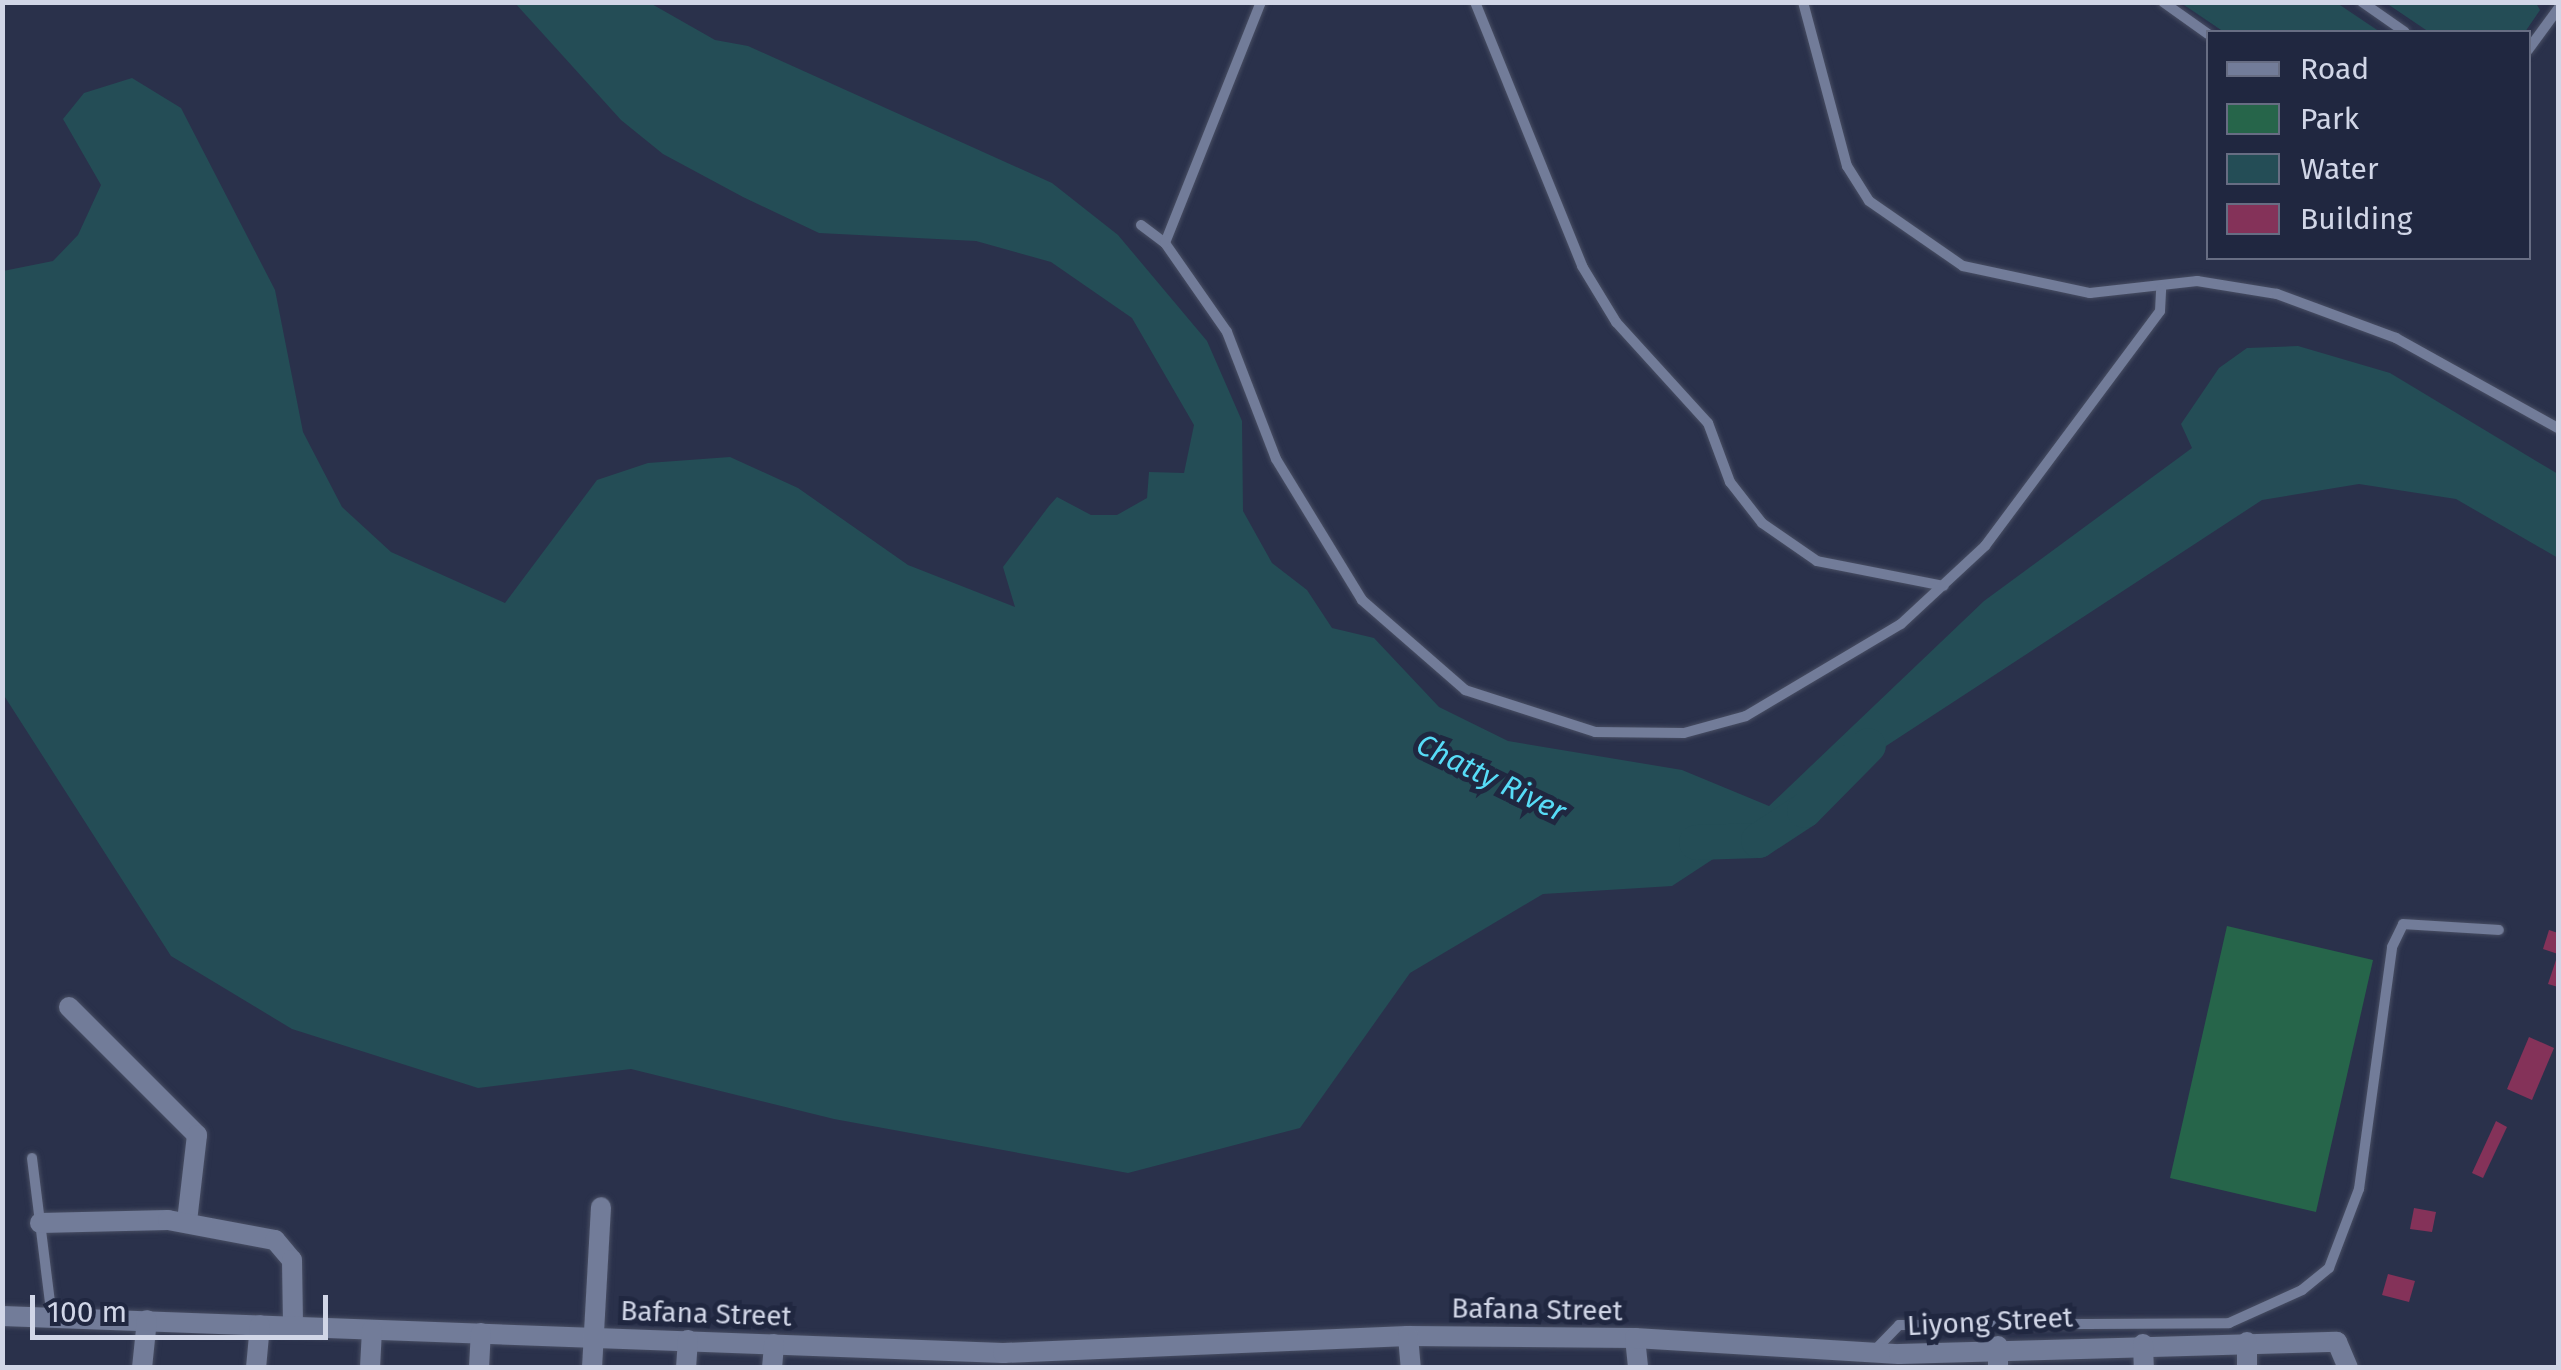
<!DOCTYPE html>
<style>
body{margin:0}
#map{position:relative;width:2561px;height:1370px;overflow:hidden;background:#2a314b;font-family:"Fira Sans",sans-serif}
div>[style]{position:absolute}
.green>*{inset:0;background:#26654a}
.water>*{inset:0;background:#244d56}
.river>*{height:35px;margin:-17.5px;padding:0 17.5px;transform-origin:17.5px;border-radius:17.5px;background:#244d56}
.building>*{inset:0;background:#843259}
.roads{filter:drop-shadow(0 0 2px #484e63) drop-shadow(0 0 2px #484e63)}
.service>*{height:10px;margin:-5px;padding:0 5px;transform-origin:5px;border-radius:5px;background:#727c99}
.minor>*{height:20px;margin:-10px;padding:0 10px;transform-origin:10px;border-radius:10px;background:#727c99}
span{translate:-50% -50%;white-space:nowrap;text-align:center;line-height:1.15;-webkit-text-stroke:10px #202740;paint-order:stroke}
.street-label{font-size:28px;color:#d1d6e7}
.water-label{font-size:30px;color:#57dcf7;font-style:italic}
.frame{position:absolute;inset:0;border:5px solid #d1d6e7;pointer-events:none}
.legend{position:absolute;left:2206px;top:30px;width:325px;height:230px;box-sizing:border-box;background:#202740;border:2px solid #676d83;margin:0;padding:12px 18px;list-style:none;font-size:30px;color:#d1d6e7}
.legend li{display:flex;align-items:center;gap:20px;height:50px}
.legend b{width:50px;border:2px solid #676d83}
.scale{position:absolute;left:30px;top:1295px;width:298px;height:45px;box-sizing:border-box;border:5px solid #d1d6e7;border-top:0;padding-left:12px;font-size:30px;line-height:35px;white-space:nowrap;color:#d1d6e7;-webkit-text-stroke:8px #202740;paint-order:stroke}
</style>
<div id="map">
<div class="green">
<i style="clip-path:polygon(2227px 926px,2373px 960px,2316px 1212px,2170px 1178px)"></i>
</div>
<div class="water">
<i style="clip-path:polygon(515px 3px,650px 3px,715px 40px,748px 46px,1052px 183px,1118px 235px,1207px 341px,1242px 421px,1243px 511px,1272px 563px,1307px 590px,1332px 628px,1374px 638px,1439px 707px,1508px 741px,1682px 770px,1769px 806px,1984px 601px,2192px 448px,2181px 424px,2219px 368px,2247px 348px,2298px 346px,2390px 373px,2558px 474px,2558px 558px,2456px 499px,2359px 484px,2262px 500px,1672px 886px,1543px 894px,1410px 973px,1300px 1128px,1128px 1173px,834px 1119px,631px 1069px,478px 1088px,292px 1029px,171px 956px,3px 694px,3px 271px,53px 261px,78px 235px,101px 185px,63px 119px,84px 93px,132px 78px,181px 108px,275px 290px,303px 432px,342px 507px,391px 552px,505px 603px,597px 480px,648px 463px,730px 457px,798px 488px,908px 565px,1015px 607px,1003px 567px,1049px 506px,1057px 497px,1091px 515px,1117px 515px,1147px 498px,1149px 472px,1184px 473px,1194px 425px,1132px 318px,1051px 262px,976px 241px,819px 233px,743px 197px,663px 154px,621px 120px)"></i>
<i style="clip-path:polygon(2181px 3px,2337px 3px,2380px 32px,2224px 32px)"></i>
<i style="clip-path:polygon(2386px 3px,2536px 3px,2540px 10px,2525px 32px,2429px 32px)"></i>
</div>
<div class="river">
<i style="left:1696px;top:842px;width:62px;rotate:-1.8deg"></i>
<i style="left:1758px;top:840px;width:55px;rotate:-33.1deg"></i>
<i style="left:1804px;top:810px;width:91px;rotate:-45.4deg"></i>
</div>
<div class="building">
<i style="clip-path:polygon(2549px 930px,2558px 933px,2558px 954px,2543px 949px)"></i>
<i style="clip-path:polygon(2558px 954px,2558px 987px,2548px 984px)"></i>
<i style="clip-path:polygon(2529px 1037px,2554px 1048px,2532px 1100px,2507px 1089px)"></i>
<i style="clip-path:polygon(2496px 1121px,2507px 1127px,2483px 1178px,2472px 1173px)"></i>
<i style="clip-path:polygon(2414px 1208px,2436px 1212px,2432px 1232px,2410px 1229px)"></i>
<i style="clip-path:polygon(2388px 1274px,2415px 1281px,2409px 1302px,2382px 1295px)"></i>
</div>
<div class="roads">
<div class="service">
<i style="left:1475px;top:2px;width:285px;rotate:67.9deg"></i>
<i style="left:1582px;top:266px;width:66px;rotate:58.7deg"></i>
<i style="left:1616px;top:322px;width:137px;rotate:47.7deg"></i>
<i style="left:1708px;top:423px;width:63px;rotate:69.6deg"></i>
<i style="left:1730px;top:482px;width:52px;rotate:52deg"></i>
<i style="left:1762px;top:523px;width:67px;rotate:34.6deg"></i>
<i style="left:1817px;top:561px;width:129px;rotate:11.1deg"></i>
<i style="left:1803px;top:2px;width:170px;rotate:75deg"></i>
<i style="left:1847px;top:166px;width:41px;rotate:57.8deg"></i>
<i style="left:1869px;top:201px;width:114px;rotate:34.7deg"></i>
<i style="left:1963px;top:266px;width:130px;rotate:12deg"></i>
<i style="left:2090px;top:293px;width:108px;rotate:-6.4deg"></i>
<i style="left:2197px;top:281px;width:81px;rotate:9.2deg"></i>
<i style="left:2277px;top:294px;width:127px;rotate:20.3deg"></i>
<i style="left:2396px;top:338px;width:185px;rotate:29.1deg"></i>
<i style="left:2163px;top:2px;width:55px;rotate:35.4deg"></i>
<i style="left:2362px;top:2px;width:52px;rotate:34.9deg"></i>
<i style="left:2528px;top:50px;width:51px;rotate:-53.8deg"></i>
<i style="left:1141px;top:225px;width:30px;rotate:37deg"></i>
<i style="left:1165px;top:243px;width:108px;rotate:55.1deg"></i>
<i style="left:1227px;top:332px;width:136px;rotate:68.9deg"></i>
<i style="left:1276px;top:459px;width:165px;rotate:58.6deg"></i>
<i style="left:1362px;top:600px;width:137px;rotate:41.1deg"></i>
<i style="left:1465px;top:690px;width:137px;rotate:17.9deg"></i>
<i style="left:1595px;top:732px;width:89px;rotate:0.6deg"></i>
<i style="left:1684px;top:733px;width:64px;rotate:-15.3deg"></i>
<i style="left:1746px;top:716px;width:180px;rotate:-30.7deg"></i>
<i style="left:1901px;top:624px;width:115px;rotate:-42.9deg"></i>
<i style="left:1985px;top:546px;width:293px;rotate:-53.3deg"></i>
<i style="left:2160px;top:311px;width:22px;rotate:-87deg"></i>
<i style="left:1165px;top:243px;width:259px;rotate:-68.3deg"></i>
<i style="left:32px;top:1158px;width:161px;rotate:82.9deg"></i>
<i style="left:1874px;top:1351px;width:36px;rotate:-46deg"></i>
<i style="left:1899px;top:1325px;width:330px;rotate:-0.3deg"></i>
<i style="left:2229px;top:1323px;width:80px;rotate:-24.3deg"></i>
<i style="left:2302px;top:1290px;width:35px;rotate:-39deg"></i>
<i style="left:2329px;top:1268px;width:85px;rotate:-69.2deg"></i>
<i style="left:2359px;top:1189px;width:244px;rotate:-82.2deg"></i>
<i style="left:2392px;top:947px;width:25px;rotate:-64deg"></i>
<i style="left:2403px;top:924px;width:96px;rotate:3.6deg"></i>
</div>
<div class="minor">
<i style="left:69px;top:1007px;width:181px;rotate:45deg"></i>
<i style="left:197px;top:1135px;width:88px;rotate:96.6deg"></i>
<i style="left:40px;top:1223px;width:128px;rotate:-1.3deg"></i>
<i style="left:168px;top:1220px;width:109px;rotate:10.6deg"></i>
<i style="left:275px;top:1240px;width:26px;rotate:50deg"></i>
<i style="left:292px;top:1260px;width:67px;rotate:89.1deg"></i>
<i style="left:2px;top:1316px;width:1002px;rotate:2.12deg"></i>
<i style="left:1003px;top:1353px;width:405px;rotate:-2.4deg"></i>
<i style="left:1408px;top:1336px;width:227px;rotate:0.5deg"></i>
<i style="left:1635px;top:1338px;width:30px;rotate:84deg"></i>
<i style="left:1408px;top:1336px;width:32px;rotate:85deg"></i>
<i style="left:1635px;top:1338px;width:264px;rotate:3.5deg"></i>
<i style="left:1899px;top:1354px;width:438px;rotate:-1.6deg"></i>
<i style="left:2337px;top:1342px;width:28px;rotate:67deg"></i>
<i style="left:2247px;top:1342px;width:26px;rotate:90deg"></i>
<i style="left:2143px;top:1344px;width:24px;rotate:88deg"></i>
<i style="left:1998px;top:1346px;width:22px;rotate:90deg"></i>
<i style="left:142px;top:1368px;width:48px;rotate:-84.1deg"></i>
<i style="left:256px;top:1368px;width:43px;rotate:-84.7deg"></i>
<i style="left:370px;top:1368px;width:38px;rotate:-87deg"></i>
<i style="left:479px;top:1368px;width:35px;rotate:-87deg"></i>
<i style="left:592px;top:1368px;width:161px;rotate:-86.8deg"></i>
<i style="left:686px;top:1368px;width:28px;rotate:-86deg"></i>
<i style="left:772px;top:1368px;width:24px;rotate:-85deg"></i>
</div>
</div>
<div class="street-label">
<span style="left:1537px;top:1310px;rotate:1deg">Bafana Street</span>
<span style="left:706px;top:1314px;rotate:2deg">Bafana Street</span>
<span style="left:1990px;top:1322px;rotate:-3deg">Liyong Street</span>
</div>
<div class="water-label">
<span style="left:1491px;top:778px;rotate:26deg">Chatty River</span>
</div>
<div class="frame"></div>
<ul class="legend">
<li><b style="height:12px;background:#727c99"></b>Road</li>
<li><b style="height:28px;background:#26654a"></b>Park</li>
<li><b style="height:28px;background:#244d56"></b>Water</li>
<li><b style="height:28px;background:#843259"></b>Building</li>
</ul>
<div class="scale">100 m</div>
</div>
